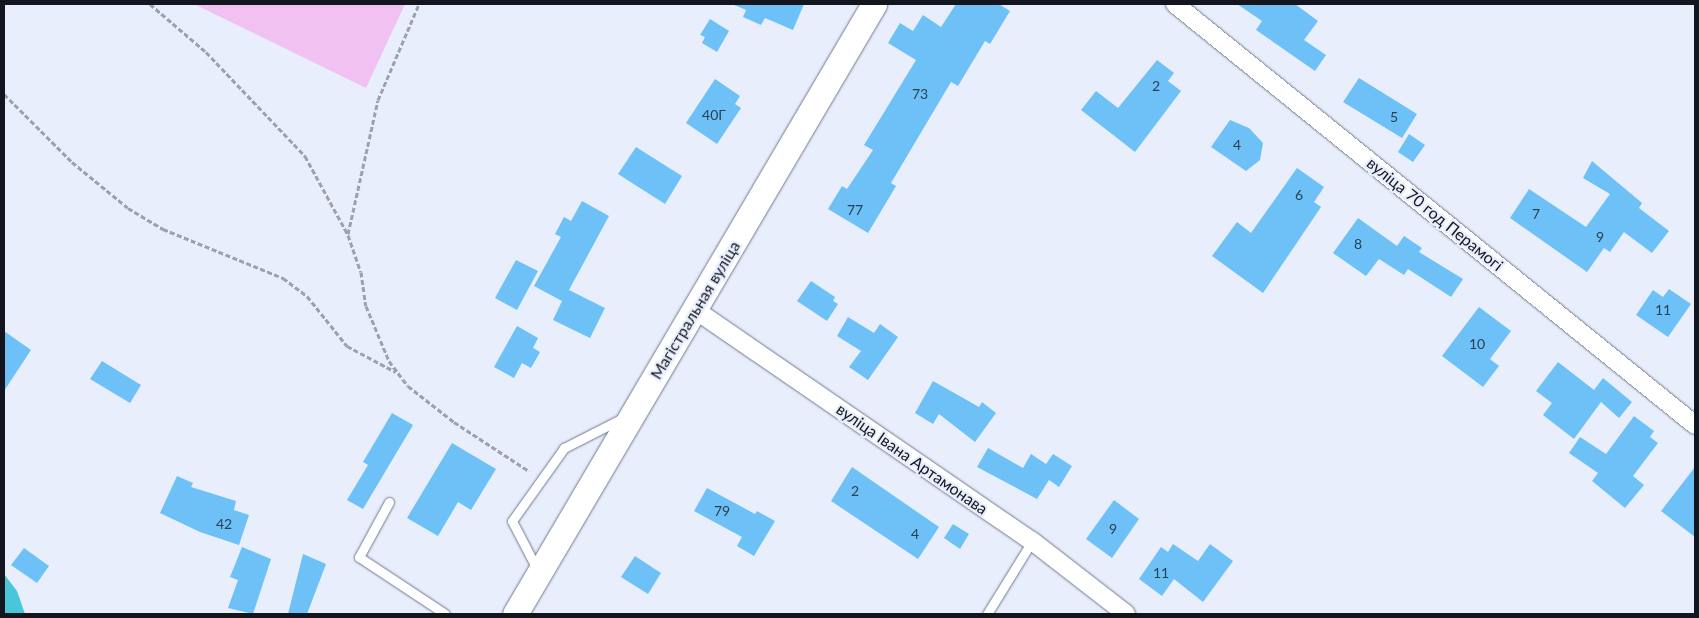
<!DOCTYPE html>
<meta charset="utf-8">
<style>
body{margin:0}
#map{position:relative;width:1699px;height:618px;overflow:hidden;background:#e8eefc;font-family:Lato,sans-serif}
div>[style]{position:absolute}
.green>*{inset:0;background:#f1c1f1}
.water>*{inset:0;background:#49c6d9}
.building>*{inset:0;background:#6ec1f6}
.path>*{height:3px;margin-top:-1.5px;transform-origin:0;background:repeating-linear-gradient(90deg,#9da1ad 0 5px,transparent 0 7.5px)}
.roads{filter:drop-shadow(0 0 1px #71798d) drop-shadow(0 0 1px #71798d)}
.lane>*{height:9px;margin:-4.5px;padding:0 4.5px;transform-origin:4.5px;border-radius:4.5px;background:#fff}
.street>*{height:18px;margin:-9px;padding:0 9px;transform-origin:9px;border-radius:9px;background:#fff}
.secondary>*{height:25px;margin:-12.5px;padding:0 12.5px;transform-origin:12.5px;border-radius:12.5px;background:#fff}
span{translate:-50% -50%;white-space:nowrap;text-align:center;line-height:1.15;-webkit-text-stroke:4.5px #e8eefc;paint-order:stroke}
.number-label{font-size:14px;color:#2a4154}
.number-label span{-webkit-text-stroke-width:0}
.street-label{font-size:16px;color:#13161e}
.frame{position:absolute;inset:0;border:5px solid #13161e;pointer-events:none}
</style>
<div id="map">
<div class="green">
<i style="clip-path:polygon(194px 4px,405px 4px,366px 88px)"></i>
</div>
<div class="water">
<i style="clip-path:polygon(4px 574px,17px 591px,25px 614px,4px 614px)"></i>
</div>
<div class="building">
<i style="clip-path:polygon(732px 4px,804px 4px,793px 30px,765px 18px,761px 25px,743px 17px,746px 10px)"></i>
<i style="clip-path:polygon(956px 4px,999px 4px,1010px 11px,990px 44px,985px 41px,958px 86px,951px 82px,891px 183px,896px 186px,868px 233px,828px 209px,842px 186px,847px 189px,873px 150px,864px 145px,916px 60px,888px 43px,900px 23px,913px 31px,923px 15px,941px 27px)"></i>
<i style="clip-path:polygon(1237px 4px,1295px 4px,1318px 21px,1304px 40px,1326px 55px,1315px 71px,1256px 30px,1262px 21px)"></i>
<i style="clip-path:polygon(710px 19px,729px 31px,717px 52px,702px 43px,705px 37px,700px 35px)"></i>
<i style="clip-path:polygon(1157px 60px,1174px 73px,1168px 81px,1181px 91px,1135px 152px,1081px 110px,1096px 91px,1118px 108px)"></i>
<i style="clip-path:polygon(1359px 78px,1417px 114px,1402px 138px,1343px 102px)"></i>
<i style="clip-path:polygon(715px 79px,740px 96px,735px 104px,741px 108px,717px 144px,686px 123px)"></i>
<i style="clip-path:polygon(1230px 120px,1249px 128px,1263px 143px,1260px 160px,1246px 171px,1211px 147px)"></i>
<i style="clip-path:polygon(1409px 134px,1425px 145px,1413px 162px,1398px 152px)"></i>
<i style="clip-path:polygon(636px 147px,682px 176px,665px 204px,618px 174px)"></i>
<i style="clip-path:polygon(1592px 161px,1642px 203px,1639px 208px,1669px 231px,1652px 253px,1624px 232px,1610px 252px,1604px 248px,1587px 272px,1510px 218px,1529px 189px,1586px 227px,1610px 194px,1583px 178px)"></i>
<i style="clip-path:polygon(1297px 168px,1324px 187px,1314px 202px,1321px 207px,1263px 293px,1212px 256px,1237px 222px,1251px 233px)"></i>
<i style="clip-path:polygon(582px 201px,609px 216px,569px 290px,605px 308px,590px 338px,553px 320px,562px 301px,534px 286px,561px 237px,555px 234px,564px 217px,571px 221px)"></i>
<i style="clip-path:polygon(1358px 218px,1397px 246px,1404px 236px,1422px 248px,1419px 252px,1463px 279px,1451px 297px,1408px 269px,1404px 275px,1379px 259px,1366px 276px,1333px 253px)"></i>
<i style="clip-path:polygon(516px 260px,538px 271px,517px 310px,495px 298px)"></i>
<i style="clip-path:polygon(811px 281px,835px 297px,833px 301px,838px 304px,827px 321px,797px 301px)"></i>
<i style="clip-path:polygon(1669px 289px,1691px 304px,1668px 337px,1636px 315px,1653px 290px,1663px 297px)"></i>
<i style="clip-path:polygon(1479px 307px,1511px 331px,1490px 359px,1499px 366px,1483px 387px,1442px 356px)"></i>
<i style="clip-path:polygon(848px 317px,874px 333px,880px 324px,898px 337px,868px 380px,849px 367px,861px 351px,837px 336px)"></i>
<i style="clip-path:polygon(517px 326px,538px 338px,533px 348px,540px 352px,531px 368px,522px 363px,514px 378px,494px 367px)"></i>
<i style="clip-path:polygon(4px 331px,31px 350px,4px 391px)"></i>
<i style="clip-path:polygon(102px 361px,141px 385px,130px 403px,90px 379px)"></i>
<i style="clip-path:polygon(1558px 362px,1594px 390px,1603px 378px,1632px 402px,1619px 418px,1601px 402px,1574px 439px,1543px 415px,1552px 403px,1536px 391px)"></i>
<i style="clip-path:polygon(933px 381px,979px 407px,982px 402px,996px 413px,975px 442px,939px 414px,933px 424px,915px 413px)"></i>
<i style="clip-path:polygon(392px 413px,413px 425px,363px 509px,347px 500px,368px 465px,363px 462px)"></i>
<i style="clip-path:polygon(1634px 416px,1654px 431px,1650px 437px,1658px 443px,1633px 476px,1644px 485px,1625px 508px,1592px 481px,1598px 473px,1569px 453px,1580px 437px,1606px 454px)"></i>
<i style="clip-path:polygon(452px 443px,496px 469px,471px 510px,458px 502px,438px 536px,407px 518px)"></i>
<i style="clip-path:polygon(988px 448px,1023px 468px,1031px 454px,1046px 464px,1053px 454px,1072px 466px,1059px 487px,1049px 480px,1037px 499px,977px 467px)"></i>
<i style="clip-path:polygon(852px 467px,939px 527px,918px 559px,831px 501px)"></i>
<i style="clip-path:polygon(1695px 467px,1695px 537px,1661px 511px)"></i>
<i style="clip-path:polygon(177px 476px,193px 483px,191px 487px,236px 501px,234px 510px,249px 515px,239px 545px,200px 532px,160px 513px)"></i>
<i style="clip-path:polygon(707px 488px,755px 514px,757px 511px,775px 521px,754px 556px,737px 546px,742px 537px,694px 511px)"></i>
<i style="clip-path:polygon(1114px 500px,1139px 519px,1112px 558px,1086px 539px)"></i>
<i style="clip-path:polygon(953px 524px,969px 534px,960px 549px,944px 538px)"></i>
<i style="clip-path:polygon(1173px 544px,1198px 561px,1210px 544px,1233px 561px,1203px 602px,1174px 579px,1162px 596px,1139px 579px,1161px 547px,1168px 552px)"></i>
<i style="clip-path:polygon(242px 547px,271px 559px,253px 614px,228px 608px,238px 580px,230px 577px)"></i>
<i style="clip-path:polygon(24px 548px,49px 566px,37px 583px,11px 565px)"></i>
<i style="clip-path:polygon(303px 554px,326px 564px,307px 614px,288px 614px)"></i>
<i style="clip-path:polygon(635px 556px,661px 573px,648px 594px,621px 577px)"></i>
</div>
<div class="path">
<i style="left:150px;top:4px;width:74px;rotate:40.6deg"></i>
<i style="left:206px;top:52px;width:144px;rotate:46.4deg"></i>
<i style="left:305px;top:156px;width:90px;rotate:61.4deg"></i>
<i style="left:348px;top:235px;width:39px;rotate:71deg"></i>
<i style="left:361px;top:272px;width:34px;rotate:82deg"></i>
<i style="left:366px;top:306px;width:60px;rotate:67.3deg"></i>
<i style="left:389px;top:361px;width:31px;rotate:53deg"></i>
<i style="left:408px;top:386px;width:58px;rotate:38deg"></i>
<i style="left:454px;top:422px;width:90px;rotate:33.2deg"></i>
<i style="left:4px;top:94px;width:96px;rotate:45deg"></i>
<i style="left:72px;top:162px;width:72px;rotate:39.4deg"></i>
<i style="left:128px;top:208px;width:41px;rotate:31deg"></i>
<i style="left:163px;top:229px;width:130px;rotate:22.2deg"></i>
<i style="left:283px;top:278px;width:30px;rotate:37deg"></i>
<i style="left:307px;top:296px;width:64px;rotate:51.3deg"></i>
<i style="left:347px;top:346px;width:55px;rotate:28deg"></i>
<i style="left:348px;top:234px;width:137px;rotate:-77.4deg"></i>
<i style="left:378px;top:100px;width:104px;rotate:-66.9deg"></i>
</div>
<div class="roads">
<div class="lane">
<i style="left:389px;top:502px;width:63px;rotate:118.6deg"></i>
<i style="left:359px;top:557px;width:103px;rotate:33.5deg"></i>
<i style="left:537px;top:569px;width:54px;rotate:-117.5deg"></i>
<i style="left:512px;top:521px;width:90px;rotate:-54.5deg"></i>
<i style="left:564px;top:448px;width:66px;rotate:-27deg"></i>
<i style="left:987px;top:614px;width:86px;rotate:-58.3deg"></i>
</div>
<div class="street">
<i style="left:1175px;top:4px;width:669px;rotate:38.99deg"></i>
<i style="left:694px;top:309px;width:410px;rotate:34.5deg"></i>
<i style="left:1032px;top:541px;width:119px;rotate:37.8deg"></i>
</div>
<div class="secondary">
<i style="left:515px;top:614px;width:708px;rotate:-59.52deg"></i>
</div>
</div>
<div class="number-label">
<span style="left:1156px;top:86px">2</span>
<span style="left:920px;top:94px">73</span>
<span style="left:714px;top:115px">40Г</span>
<span style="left:1394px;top:117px">5</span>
<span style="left:1237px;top:145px">4</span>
<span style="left:1299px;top:195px">6</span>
<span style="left:855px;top:210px">77</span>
<span style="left:1536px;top:214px">7</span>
<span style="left:1600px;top:237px">9</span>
<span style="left:1358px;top:244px">8</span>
<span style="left:1663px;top:310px">11</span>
<span style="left:1477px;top:344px">10</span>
<span style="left:855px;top:491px">2</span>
<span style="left:722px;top:511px">79</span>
<span style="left:224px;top:524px">42</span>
<span style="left:1113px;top:529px">9</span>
<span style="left:915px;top:534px">4</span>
<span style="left:1161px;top:573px">11</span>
</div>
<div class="street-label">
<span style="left:1435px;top:214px;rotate:39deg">вуліца 70 год Перамогі</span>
<span style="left:695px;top:310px;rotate:-59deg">Магістральная вуліца</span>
<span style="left:912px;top:459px;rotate:35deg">вуліца Івана Артамонава</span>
</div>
<div class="frame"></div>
</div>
